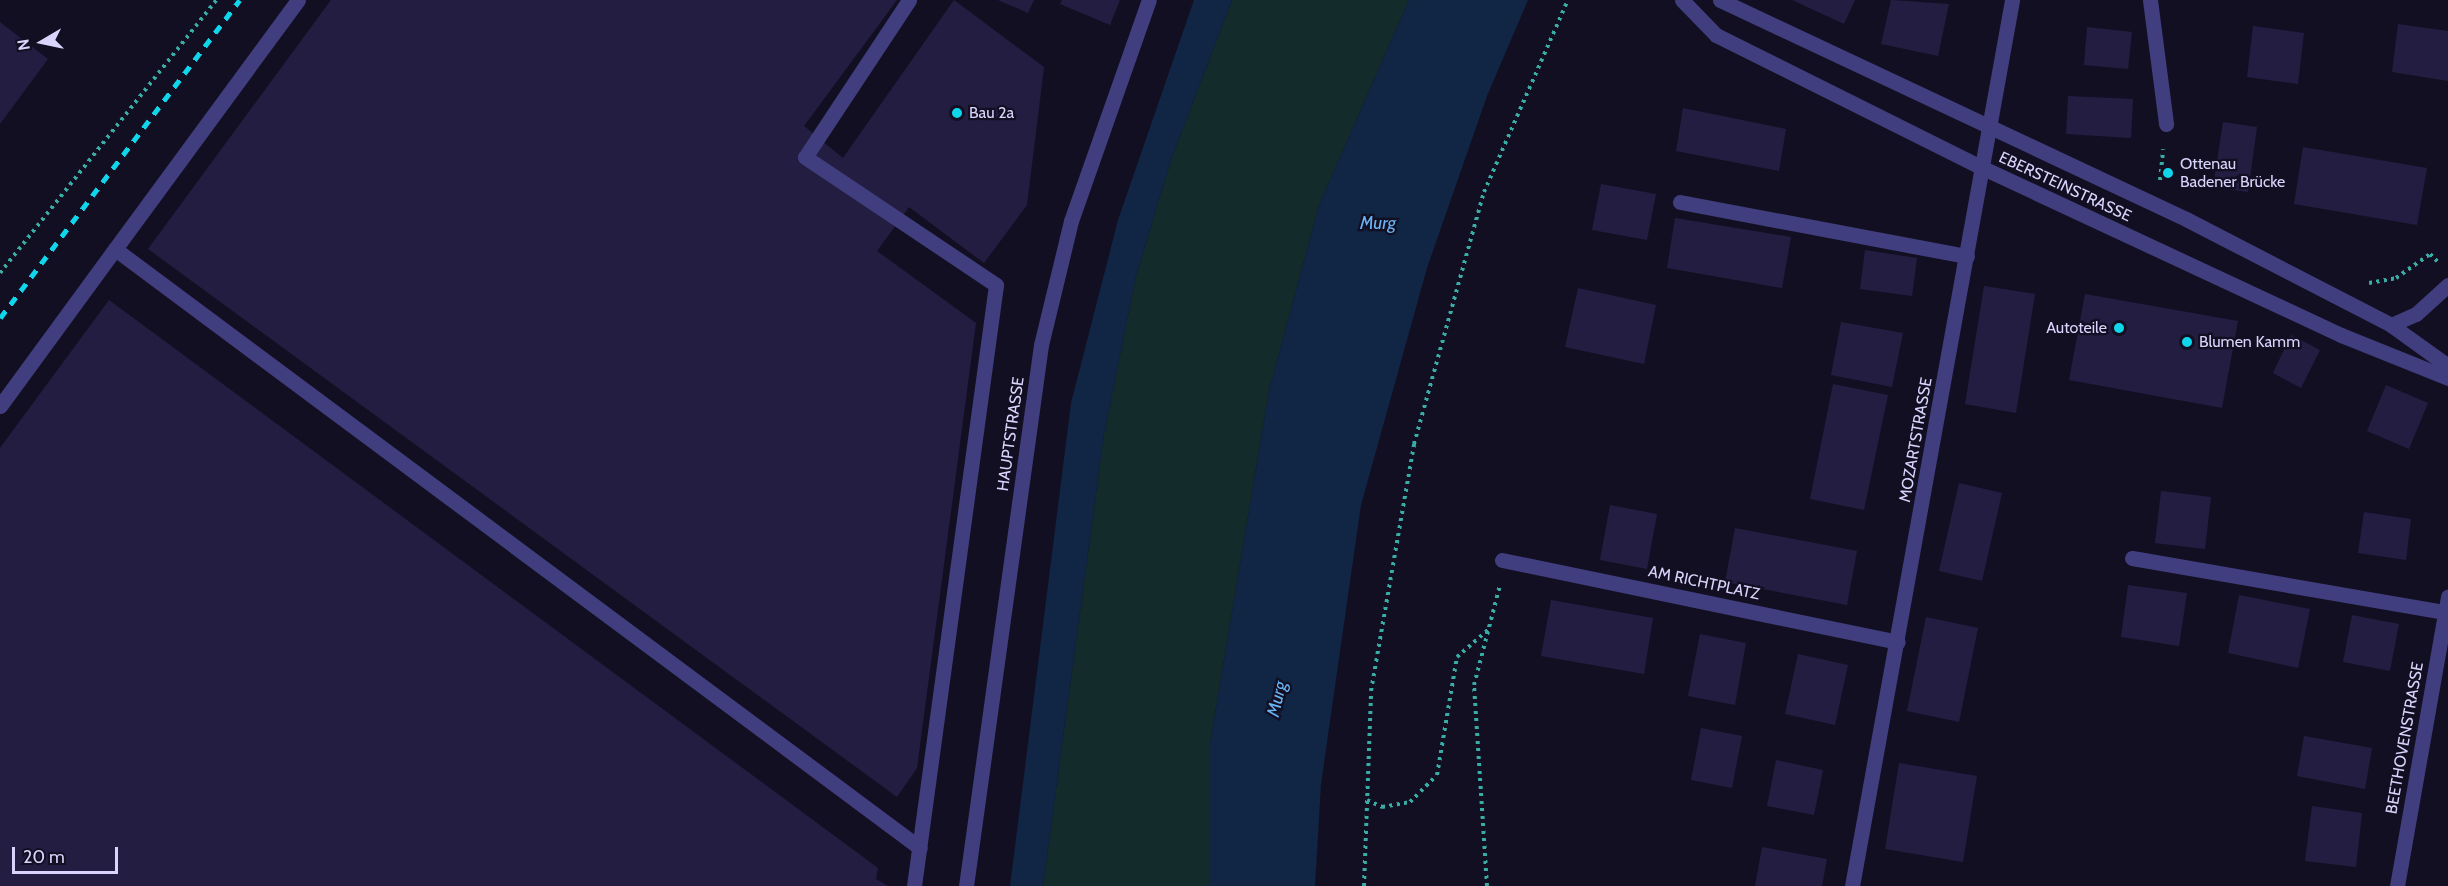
<!DOCTYPE html>
<meta charset="utf-8">
<style>
body{margin:0}
#map{position:relative;width:2448px;height:886px;overflow:hidden;background:#130f22;font-family:Cabin,sans-serif}
div>[style]{position:absolute}
.green>*{inset:0;background:#132c2b}
.water>*{inset:0;background:#112545}
.building>*{inset:0;background:#241d42}
.path>*{height:4px;margin-top:-2px;transform-origin:0;background:repeating-linear-gradient(90deg,#37ada6 0 3px,transparent 0 7.5px)}
.minor>*{height:15px;margin:-7.5px;padding:0 7.5px;transform-origin:7.5px;border-radius:7.5px;background:#403e7e}
.rail>*{height:4.5px;margin-top:-2.25px;transform-origin:0;background:repeating-linear-gradient(90deg,#10d6ec 0 9px,transparent 0 17px)}
.dots>*{width:16px;height:16px;translate:-50% -50%;box-sizing:border-box;border:3px solid #130f22;border-radius:50%}
span{translate:-50% -50%;white-space:nowrap;text-align:center;line-height:1.15;-webkit-text-stroke:4.5px #130f22;paint-order:stroke}
.poi-label{font-size:16px;color:#d8d4fc}
.left{translate:0 -50%;text-align:left}
.right{translate:-100% -50%;text-align:right}
.street-label{font-size:16px;color:#d8d4fc}
.water-label{font-size:18px;color:#69b4f5;font-style:italic}
.north{position:absolute;left:12px;top:12px;width:60px;height:60px;-webkit-text-stroke:4px #130f22;paint-order:stroke;rotate:261deg;font-size:16px;font-weight:700;line-height:24px;text-align:center;color:#d8d4fc}
.north::after{content:'';display:block;margin:auto;width:21px;height:27px;background:#d8d4fc;clip-path:polygon(50% 0,100% 100%,50% 72%,0 100%)}
.scale{position:absolute;left:12px;top:847px;width:106px;height:27px;box-sizing:border-box;border:3px solid #d8d4fc;border-top:0;padding-left:8px;font-size:18px;line-height:21px;white-space:nowrap;color:#d8d4fc;-webkit-text-stroke:4px #130f22;paint-order:stroke}
</style>
<div id="map">
<div class="green">
<i style="clip-path:polygon(1232px 0,1409px 0,1319px 205px,1269px 391px,1210px 744px,1210px 886px,1043px 886px,1104px 434px,1136px 276px,1172px 157px)"></i>
</div>
<div class="water">
<i style="clip-path:polygon(1194px 0,1232px 0,1172px 157px,1136px 276px,1104px 434px,1043px 886px,1010px 886px,1071px 403px,1118px 220px)"></i>
<i style="clip-path:polygon(1409px 0,1528px 0,1487px 96px,1427px 268px,1361px 505px,1321px 784px,1315px 886px,1210px 886px,1210px 744px,1269px 391px,1319px 205px)"></i>
</div>
<div class="building">
<i style="clip-path:polygon(331px 0,897px 0,804px 126px,843px 158px,954px 0,1044px 67px,1027px 205px,984px 263px,909px 207px,877px 251px,976px 323px,917px 768px,897px 797px,148px 249px)"></i>
<i style="clip-path:polygon(998px 0,1034px 0,1028px 13px)"></i>
<i style="clip-path:polygon(1062px 0,1120px 0,1110px 25px,1060px 4px)"></i>
<i style="clip-path:polygon(1792px 0,1855px 0,1844px 24px)"></i>
<i style="clip-path:polygon(1891px 0,1949px 4px,1938px 56px,1881px 44px)"></i>
<i style="clip-path:polygon(0 22px,48px 59px,0 124px)"></i>
<i style="clip-path:polygon(2398px 24px,2448px 31px,2448px 81px,2392px 72px)"></i>
<i style="clip-path:polygon(2253px 26px,2304px 33px,2298px 84px,2247px 77px)"></i>
<i style="clip-path:polygon(2087px 27px,2132px 32px,2128px 69px,2084px 65px)"></i>
<i style="clip-path:polygon(2068px 96px,2133px 99px,2131px 138px,2066px 134px)"></i>
<i style="clip-path:polygon(1683px 108px,1786px 129px,1779px 171px,1676px 151px)"></i>
<i style="clip-path:polygon(2223px 122px,2257px 127px,2248px 192px,2213px 187px)"></i>
<i style="clip-path:polygon(2303px 147px,2427px 168px,2417px 225px,2294px 204px)"></i>
<i style="clip-path:polygon(1601px 184px,1656px 194px,1647px 240px,1592px 230px)"></i>
<i style="clip-path:polygon(1675px 218px,1791px 237px,1782px 288px,1667px 268px)"></i>
<i style="clip-path:polygon(1865px 250px,1917px 258px,1912px 296px,1860px 289px)"></i>
<i style="clip-path:polygon(1984px 286px,2035px 294px,2016px 413px,1965px 404px)"></i>
<i style="clip-path:polygon(1578px 288px,1656px 305px,1644px 364px,1565px 347px)"></i>
<i style="clip-path:polygon(2085px 294px,2238px 321px,2222px 408px,2069px 380px)"></i>
<i style="clip-path:polygon(109px 300px,878px 868px,876px 879px,888px 886px,0 886px,0 448px)"></i>
<i style="clip-path:polygon(1841px 322px,1903px 333px,1892px 387px,1831px 375px)"></i>
<i style="clip-path:polygon(2291px 335px,2320px 350px,2301px 388px,2273px 373px)"></i>
<i style="clip-path:polygon(1833px 384px,1888px 395px,1864px 510px,1810px 499px)"></i>
<i style="clip-path:polygon(2386px 385px,2428px 403px,2409px 449px,2367px 431px)"></i>
<i style="clip-path:polygon(1959px 483px,2002px 493px,1982px 581px,1939px 571px)"></i>
<i style="clip-path:polygon(2161px 491px,2211px 497px,2205px 549px,2155px 543px)"></i>
<i style="clip-path:polygon(1610px 505px,1657px 514px,1647px 569px,1600px 560px)"></i>
<i style="clip-path:polygon(2364px 512px,2411px 519px,2406px 560px,2358px 553px)"></i>
<i style="clip-path:polygon(1735px 528px,1857px 551px,1847px 605px,1725px 582px)"></i>
<i style="clip-path:polygon(2128px 585px,2187px 593px,2179px 646px,2121px 637px)"></i>
<i style="clip-path:polygon(2239px 595px,2310px 609px,2298px 668px,2228px 653px)"></i>
<i style="clip-path:polygon(1551px 600px,1653px 618px,1644px 674px,1541px 656px)"></i>
<i style="clip-path:polygon(2352px 615px,2399px 624px,2390px 671px,2343px 662px)"></i>
<i style="clip-path:polygon(1926px 617px,1978px 628px,1959px 722px,1907px 711px)"></i>
<i style="clip-path:polygon(1700px 634px,1746px 643px,1735px 705px,1688px 696px)"></i>
<i style="clip-path:polygon(1798px 654px,1848px 665px,1835px 725px,1785px 714px)"></i>
<i style="clip-path:polygon(1701px 728px,1742px 736px,1732px 788px,1691px 780px)"></i>
<i style="clip-path:polygon(2304px 736px,2372px 748px,2365px 789px,2297px 776px)"></i>
<i style="clip-path:polygon(1776px 760px,1823px 770px,1814px 815px,1767px 806px)"></i>
<i style="clip-path:polygon(1899px 763px,1977px 776px,1963px 862px,1885px 849px)"></i>
<i style="clip-path:polygon(2312px 806px,2362px 813px,2356px 867px,2305px 861px)"></i>
<i style="clip-path:polygon(1762px 847px,1827px 859px,1822px 886px,1755px 886px)"></i>
</div>
<div class="path">
<i style="left:2160px;top:180px;width:31px;rotate:-84deg"></i>
<i style="left:0;top:273px;width:348px;rotate:-51.6deg"></i>
<i style="left:2369px;top:283px;width:27px;rotate:-10deg"></i>
<i style="left:2396px;top:278px;width:42px;rotate:-35.2deg"></i>
<i style="left:2430px;top:254px;width:13px;rotate:45deg"></i>
<i style="left:1367px;top:800px;width:17px;rotate:25deg"></i>
<i style="left:1382px;top:807px;width:28px;rotate:-10deg"></i>
<i style="left:1410px;top:802px;width:38px;rotate:-45deg"></i>
<i style="left:1437px;top:775px;width:120px;rotate:-80.4deg"></i>
<i style="left:1457px;top:657px;width:44px;rotate:-41.3deg"></i>
<i style="left:1364px;top:886px;width:195px;rotate:-87.9deg"></i>
<i style="left:1371px;top:691px;width:251px;rotate:-80.1deg"></i>
<i style="left:1414px;top:444px;width:262px;rotate:-74.5deg"></i>
<i style="left:1484px;top:192px;width:210px;rotate:-66.4deg"></i>
<i style="left:1487px;top:886px;width:201px;rotate:-93.7deg"></i>
<i style="left:1474px;top:685px;width:103px;rotate:-75.4deg"></i>
</div>
<div class="minor">
<i style="left:909px;top:0;width:188px;rotate:123.5deg"></i>
<i style="left:805px;top:157px;width:230px;rotate:33.8deg"></i>
<i style="left:996px;top:285px;width:607px;rotate:97.77deg"></i>
<i style="left:1682px;top:0;width:49px;rotate:45.8deg"></i>
<i style="left:1716px;top:35px;width:298px;rotate:26.5deg"></i>
<i style="left:1983px;top:168px;width:395px;rotate:25deg"></i>
<i style="left:2341px;top:335px;width:115px;rotate:21.9deg"></i>
<i style="left:1720px;top:0;width:515px;rotate:25.17deg"></i>
<i style="left:2186px;top:219px;width:231px;rotate:27.3deg"></i>
<i style="left:2391px;top:325px;width:70px;rotate:35.7deg"></i>
<i style="left:2150px;top:0;width:125px;rotate:82.6deg"></i>
<i style="left:1680px;top:202px;width:292px;rotate:10.7deg"></i>
<i style="left:115px;top:249px;width:309px;rotate:-53.7deg"></i>
<i style="left:2391px;top:325px;width:27px;rotate:-24deg"></i>
<i style="left:2416px;top:314px;width:43px;rotate:-42.2deg"></i>
<i style="left:0;top:406px;width:195px;rotate:-53.8deg"></i>
<i style="left:115px;top:249px;width:1003px;rotate:36.65deg"></i>
<i style="left:2132px;top:558px;width:319px;rotate:9.8deg"></i>
<i style="left:1502px;top:560px;width:404px;rotate:11.7deg"></i>
<i style="left:966px;top:886px;width:546px;rotate:-82.11deg"></i>
<i style="left:1041px;top:345px;width:128px;rotate:-76.4deg"></i>
<i style="left:1071px;top:221px;width:234px;rotate:-70.6deg"></i>
<i style="left:1852px;top:886px;width:900px;rotate:-79.76deg"></i>
<i style="left:2397px;top:886px;width:294px;rotate:-80deg"></i>
</div>
<div class="rail">
<i style="left:0;top:318px;width:398px;rotate:-53deg"></i>
</div>
<div class="dots">
<i style="left:957px;top:113px;background:#10d6ec"></i>
<i style="left:2168px;top:173px;background:#10d6ec"></i>
<i style="left:2119px;top:328px;background:#10d6ec"></i>
<i style="left:2187px;top:342px;background:#10d6ec"></i>
</div>
<div class="poi-label">
<span class="left" style="left:969px;top:113px">Bau 2a</span>
<span class="left" style="left:2180px;top:173px">Ottenau<br>Badener Brücke</span>
<span class="right" style="left:2107px;top:328px">Autoteile</span>
<span class="left" style="left:2199px;top:342px">Blumen Kamm</span>
</div>
<div class="street-label">
<span style="left:2065px;top:187px;rotate:25deg">EBERSTEINSTRASSE</span>
<span style="left:1011px;top:434px;rotate:-82deg">HAUPTSTRASSE</span>
<span style="left:1916px;top:440px;rotate:-80deg">MOZARTSTRASSE</span>
<span style="left:1704px;top:583px;rotate:12deg">AM RICHTPLATZ</span>
<span style="left:2405px;top:738px;rotate:-80deg">BEETHOVENSTRASSE</span>
</div>
<div class="water-label">
<span style="left:1378px;top:223px">Murg</span>
<span style="left:1277px;top:699px;rotate:-77deg">Murg</span>
</div>
<div class="north">N</div>
<div class="scale">20 m</div>
</div>
